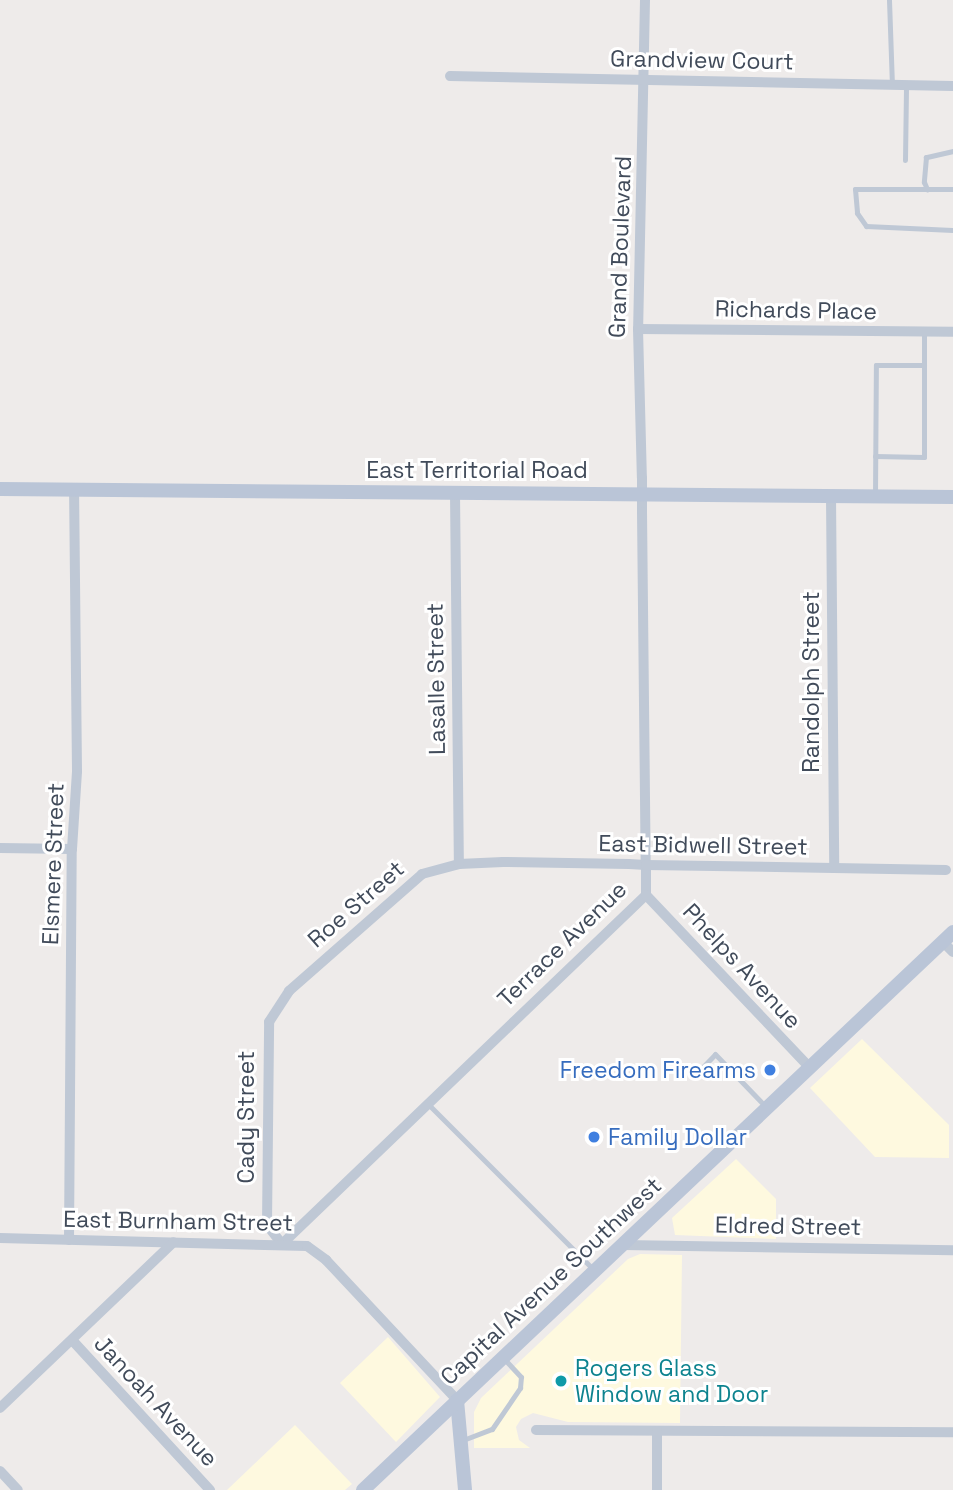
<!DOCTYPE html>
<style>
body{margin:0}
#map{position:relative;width:953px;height:1490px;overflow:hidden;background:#eeebea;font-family:"Space Grotesk",sans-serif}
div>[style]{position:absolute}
.commercial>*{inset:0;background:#fef9df}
.lane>*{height:5px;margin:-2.5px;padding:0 2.5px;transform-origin:2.5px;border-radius:2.5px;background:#bfc8d5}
.street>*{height:10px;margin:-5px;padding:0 5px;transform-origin:5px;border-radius:5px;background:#bfc8d5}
.secondary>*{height:14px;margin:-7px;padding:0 7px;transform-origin:7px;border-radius:7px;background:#bac5d7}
.dots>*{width:19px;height:19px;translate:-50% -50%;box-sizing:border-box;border:4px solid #fff;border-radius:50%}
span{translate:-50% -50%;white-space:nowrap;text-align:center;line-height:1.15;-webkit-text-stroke:6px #fff;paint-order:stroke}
.street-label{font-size:23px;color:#414b5a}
.shop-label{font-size:23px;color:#366cbe}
.right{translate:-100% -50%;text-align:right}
.left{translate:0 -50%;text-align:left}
.culture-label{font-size:23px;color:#0d838f}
</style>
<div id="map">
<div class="commercial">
<i style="clip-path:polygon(862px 1039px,949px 1125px,949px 1158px,875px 1157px,810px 1088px)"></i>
<i style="clip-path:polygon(736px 1159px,776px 1199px,776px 1239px,675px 1235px,672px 1218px)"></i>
<i style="clip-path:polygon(640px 1254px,682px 1255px,680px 1423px,568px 1422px,533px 1413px,521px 1419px,516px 1427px,519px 1440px,530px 1448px,474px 1448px,474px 1412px,481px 1398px,628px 1259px)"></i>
<i style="clip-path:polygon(388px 1337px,440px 1397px,396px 1442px,340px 1383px)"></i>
<i style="clip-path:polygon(295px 1425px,352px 1484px,345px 1490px,227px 1490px)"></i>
</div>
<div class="lane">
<i style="left:889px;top:0;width:84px;rotate:88deg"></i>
<i style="left:953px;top:151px;width:28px;rotate:167deg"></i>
<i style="left:926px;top:157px;width:25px;rotate:95deg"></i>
<i style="left:924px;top:182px;width:8px;rotate:67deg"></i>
<i style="left:927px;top:189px;width:26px"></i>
<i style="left:905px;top:160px;width:74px;rotate:-89.2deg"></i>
<i style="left:927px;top:189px;width:72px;rotate:180deg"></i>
<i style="left:855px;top:189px;width:24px;rotate:85deg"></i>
<i style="left:857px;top:213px;width:16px;rotate:55deg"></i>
<i style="left:866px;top:226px;width:87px;rotate:2.6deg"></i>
<i style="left:875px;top:456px;width:49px;rotate:1.2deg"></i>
<i style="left:924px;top:457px;width:125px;rotate:-90deg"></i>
<i style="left:875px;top:495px;width:130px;rotate:-89.6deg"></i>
<i style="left:876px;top:365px;width:48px"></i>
<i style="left:694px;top:1076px;width:30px;rotate:-46deg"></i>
<i style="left:715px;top:1054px;width:74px;rotate:46.1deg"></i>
<i style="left:427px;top:1103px;width:235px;rotate:45deg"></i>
<i style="left:463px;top:1440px;width:31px;rotate:-21deg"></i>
<i style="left:492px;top:1429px;width:50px;rotate:-55.7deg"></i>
<i style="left:520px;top:1388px;width:11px;rotate:-85deg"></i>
<i style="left:521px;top:1377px;width:23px;rotate:-133deg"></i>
</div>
<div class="street">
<i style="left:645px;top:0;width:329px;rotate:91.2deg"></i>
<i style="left:638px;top:329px;width:149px;rotate:88.5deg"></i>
<i style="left:642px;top:478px;width:34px;rotate:90deg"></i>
<i style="left:642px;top:512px;width:353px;rotate:89.4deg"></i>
<i style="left:646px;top:865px;width:30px;rotate:90deg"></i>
<i style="left:646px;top:895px;width:504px;rotate:136.21deg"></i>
<i style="left:282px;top:1244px;width:24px;rotate:-128deg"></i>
<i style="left:267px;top:1225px;width:203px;rotate:-89.4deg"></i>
<i style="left:269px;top:1022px;width:37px;rotate:-57deg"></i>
<i style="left:289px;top:991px;width:177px;rotate:-41.3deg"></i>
<i style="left:422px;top:874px;width:38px;rotate:-15deg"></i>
<i style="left:459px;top:864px;width:44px;rotate:-2.6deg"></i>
<i style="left:503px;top:862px;width:126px;rotate:0.9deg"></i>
<i style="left:629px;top:864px;width:17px;rotate:3deg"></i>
<i style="left:646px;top:865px;width:188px;rotate:0.9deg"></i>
<i style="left:834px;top:868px;width:112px;rotate:1deg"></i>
<i style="left:450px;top:76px;width:503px;rotate:1.14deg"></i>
<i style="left:638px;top:329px;width:315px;rotate:0.5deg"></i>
<i style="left:455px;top:493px;width:371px;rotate:89.4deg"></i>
<i style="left:831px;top:496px;width:372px;rotate:89.5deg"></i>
<i style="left:0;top:848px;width:72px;rotate:0.8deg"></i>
<i style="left:646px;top:895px;width:236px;rotate:46.5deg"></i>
<i style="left:943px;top:942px;width:14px;rotate:45deg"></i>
<i style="left:0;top:1238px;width:307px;rotate:1.5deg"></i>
<i style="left:307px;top:1246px;width:24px;rotate:36deg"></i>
<i style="left:326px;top:1260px;width:192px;rotate:46.9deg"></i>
<i style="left:69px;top:1240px;width:391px;rotate:-89.6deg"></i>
<i style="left:72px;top:849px;width:78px;rotate:-86.3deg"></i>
<i style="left:77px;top:771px;width:282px;rotate:-90.6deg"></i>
<i style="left:623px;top:1245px;width:330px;rotate:0.9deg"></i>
<i style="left:72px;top:1340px;width:204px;rotate:47.4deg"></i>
<i style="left:0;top:1408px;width:240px;rotate:-43.7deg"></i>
<i style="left:536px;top:1430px;width:417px;rotate:0.3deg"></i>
<i style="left:0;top:1471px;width:26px;rotate:47deg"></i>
<i style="left:657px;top:1490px;width:59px;rotate:-90deg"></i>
</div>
<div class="secondary">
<i style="left:0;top:489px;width:953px;rotate:0.48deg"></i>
<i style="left:457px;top:1400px;width:90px;rotate:84.9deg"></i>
<i style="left:363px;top:1490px;width:812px;rotate:-43.4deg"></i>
</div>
<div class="dots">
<i style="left:770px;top:1070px;background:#3f7fe0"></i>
<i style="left:594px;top:1137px;background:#3f7fe0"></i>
<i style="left:561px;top:1381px;background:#0f9aa8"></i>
</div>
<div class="street-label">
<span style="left:702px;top:60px;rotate:1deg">Grandview Court</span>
<span style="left:620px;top:247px;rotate:-88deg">Grand Boulevard</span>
<span style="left:796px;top:310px;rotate:1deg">Richards Place</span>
<span style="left:477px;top:470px">East Territorial Road</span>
<span style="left:436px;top:679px;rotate:-91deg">Lasalle Street</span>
<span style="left:811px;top:682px;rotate:-90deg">Randolph Street</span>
<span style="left:703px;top:845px;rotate:1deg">East Bidwell Street</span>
<span style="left:53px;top:864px;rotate:-88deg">Elsmere Street</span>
<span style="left:356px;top:904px;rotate:-41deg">Roe Street</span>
<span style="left:562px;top:944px;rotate:-44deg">Terrace Avenue</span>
<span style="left:742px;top:966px;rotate:47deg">Phelps Avenue</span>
<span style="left:246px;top:1117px;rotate:-90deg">Cady Street</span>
<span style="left:178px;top:1221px;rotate:1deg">East Burnham Street</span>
<span style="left:788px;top:1226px;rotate:1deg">Eldred Street</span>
<span style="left:551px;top:1281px;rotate:-43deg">Capital Avenue Southwest</span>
<span style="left:156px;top:1401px;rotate:47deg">Janoah Avenue</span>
</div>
<div class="shop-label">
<span class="right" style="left:756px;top:1070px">Freedom Firearms</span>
<span class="left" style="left:608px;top:1137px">Family Dollar</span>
</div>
<div class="culture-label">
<span class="left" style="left:575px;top:1381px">Rogers Glass<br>Window and Door</span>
</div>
</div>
